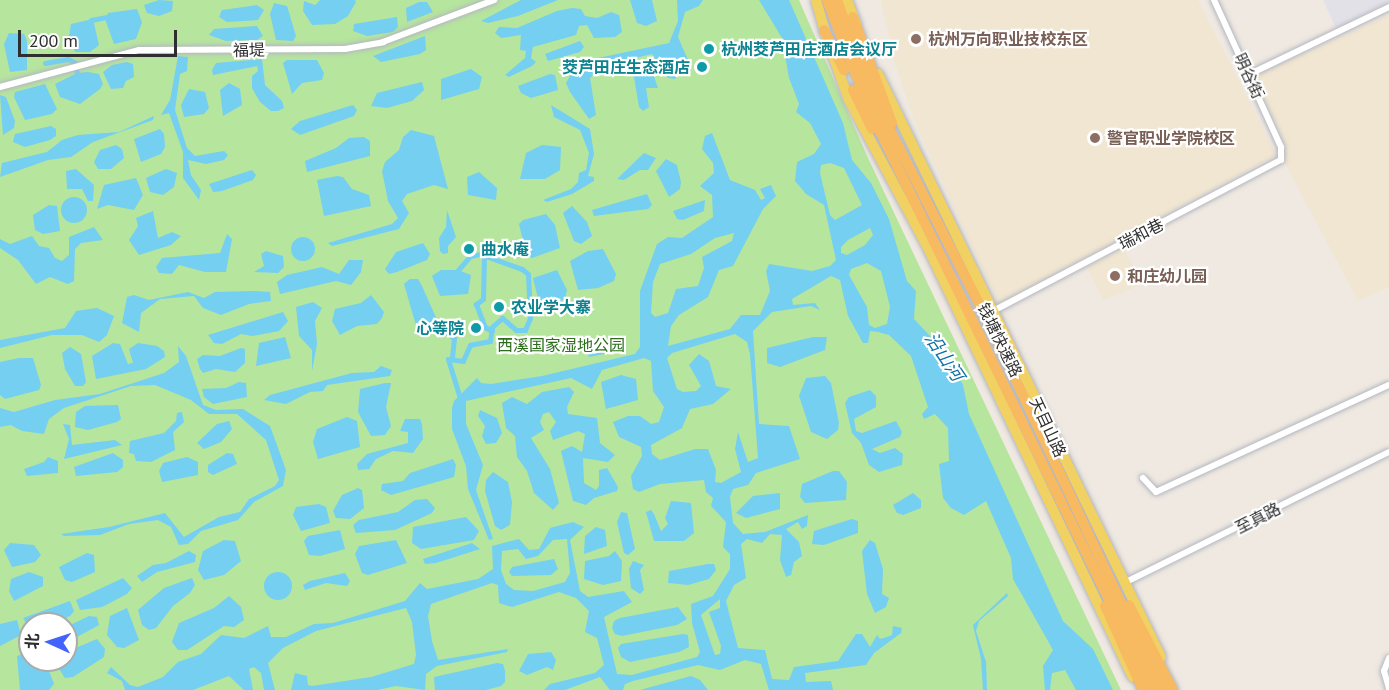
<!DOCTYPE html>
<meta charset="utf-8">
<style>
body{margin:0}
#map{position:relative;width:1389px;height:690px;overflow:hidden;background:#efe9e1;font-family:"PT Sans","Noto Sans SC",sans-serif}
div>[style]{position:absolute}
.industrial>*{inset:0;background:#e3e1e8}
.education>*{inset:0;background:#f0e6d1}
.green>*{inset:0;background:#b6e59e}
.water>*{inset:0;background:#75cff0}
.round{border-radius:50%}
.canal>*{height:5px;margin:-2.5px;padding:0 2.5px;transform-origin:2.5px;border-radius:2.5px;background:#75cff0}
.roads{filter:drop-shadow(0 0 2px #b4b7c1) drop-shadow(0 0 2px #b4b7c1)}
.minor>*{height:6px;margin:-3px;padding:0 3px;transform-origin:3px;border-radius:3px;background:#fff}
.primary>*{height:10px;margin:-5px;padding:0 5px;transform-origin:5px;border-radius:5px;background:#f2d163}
.trunk>*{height:10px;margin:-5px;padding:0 5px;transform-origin:5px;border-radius:5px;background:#f8ba60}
.dots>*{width:16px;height:16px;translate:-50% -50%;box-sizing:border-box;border:3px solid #fff;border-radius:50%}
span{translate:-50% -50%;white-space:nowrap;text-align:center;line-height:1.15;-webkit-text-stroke:4.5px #fff;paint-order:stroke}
.education-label{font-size:16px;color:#785e54;font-weight:700}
.left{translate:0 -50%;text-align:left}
.culture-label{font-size:16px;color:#0d838f;font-weight:700}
.right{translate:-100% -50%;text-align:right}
.street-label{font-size:16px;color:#2e2e2e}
.park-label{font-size:16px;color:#2c6e1b}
.water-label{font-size:18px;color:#0d6fa3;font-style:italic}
.north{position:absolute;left:18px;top:612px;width:60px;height:60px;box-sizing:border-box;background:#fff;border:2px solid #ababab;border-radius:50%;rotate:273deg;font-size:16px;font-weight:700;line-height:24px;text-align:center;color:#2e2e2e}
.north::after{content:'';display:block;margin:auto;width:21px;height:27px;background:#4264fb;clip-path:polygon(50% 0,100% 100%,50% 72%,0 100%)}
.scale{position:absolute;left:18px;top:30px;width:159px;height:27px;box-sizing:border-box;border:3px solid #2e2e2e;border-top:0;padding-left:8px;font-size:18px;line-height:21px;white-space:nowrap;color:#2e2e2e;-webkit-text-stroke:4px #fff;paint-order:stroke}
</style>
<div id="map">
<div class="industrial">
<i style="clip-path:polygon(1323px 0,1389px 0,1389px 2px,1336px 28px)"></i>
</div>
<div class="education">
<i style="clip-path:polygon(881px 0,1198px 0,1276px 155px,999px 304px,914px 120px,895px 63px)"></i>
<i style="clip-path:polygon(1389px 15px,1389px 287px,1358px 301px,1285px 163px,1286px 146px,1253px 76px)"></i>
<i style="clip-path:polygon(1123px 248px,1143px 284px,1103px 300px,1087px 267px)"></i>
</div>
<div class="green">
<i style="clip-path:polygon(evenodd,0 0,799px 0,868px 158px,1121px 690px,0 690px,0 0,30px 624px,66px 624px,66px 660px,30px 660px,30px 624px)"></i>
</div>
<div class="water">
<i style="clip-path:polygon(159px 0,173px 1px,172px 11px,159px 16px,147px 13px,144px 5px)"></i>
<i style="clip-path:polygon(320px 0,355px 0,356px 2px,348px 16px,335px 24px,312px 25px,303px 11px,304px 1px,315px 5px)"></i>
<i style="clip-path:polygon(521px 0,558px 0,518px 16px,488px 23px,481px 21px)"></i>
<i style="clip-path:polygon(630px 0,652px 0,657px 21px,646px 26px,637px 23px)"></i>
<i style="clip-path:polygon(677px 0,703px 0,699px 6px,685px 12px,678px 37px,688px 60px,675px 79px,668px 78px,652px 54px,623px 61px,616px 76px,595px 74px,590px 78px,596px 115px,589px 119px,570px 92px,566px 83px,571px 74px,590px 71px,598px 58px,669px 43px,678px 21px)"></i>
<i style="clip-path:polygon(evenodd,759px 0,789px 0,843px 123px,852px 160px,871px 183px,889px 219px,907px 281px,916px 291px,914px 319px,944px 351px,963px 385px,969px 414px,1063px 621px,1093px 649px,1113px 690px,1076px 690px,1065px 670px,1052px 673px,1050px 690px,1045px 690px,1043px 666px,1053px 650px,1013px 579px,1011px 558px,986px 501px,964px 515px,951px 508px,943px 498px,939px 464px,949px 461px,948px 428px,935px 414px,924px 419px,922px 414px,928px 407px,911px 356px,889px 335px,878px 332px,870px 331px,868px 343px,863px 343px,848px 316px,840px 280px,831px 276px,792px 299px,793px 305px,815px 303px,820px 310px,811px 306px,772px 312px,753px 331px,759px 424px,789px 426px,800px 459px,756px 473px,748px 485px,733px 489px,730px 497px,733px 523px,743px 534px,765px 532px,808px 515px,807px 526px,802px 529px,798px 522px,786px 529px,799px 542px,802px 556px,794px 562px,791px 575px,786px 577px,780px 560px,782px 535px,770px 534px,762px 543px,747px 539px,741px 544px,746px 578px,734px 585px,726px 601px,738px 648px,765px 650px,772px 679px,789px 680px,794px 667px,838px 661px,856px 634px,862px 634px,870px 647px,877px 635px,880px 639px,887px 637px,892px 635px,893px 626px,902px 628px,901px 633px,874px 653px,866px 665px,805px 673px,806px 682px,831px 681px,833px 690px,769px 690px,761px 664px,745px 660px,720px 670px,698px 665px,633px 681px,625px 684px,623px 690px,610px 690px,600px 677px,565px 690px,544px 690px,550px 684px,595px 673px,604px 665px,597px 638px,585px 632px,589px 611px,576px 598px,559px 592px,512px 607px,505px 605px,499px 603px,498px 585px,492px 583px,431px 604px,428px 616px,432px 641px,438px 660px,508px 649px,507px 652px,437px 666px,426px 674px,425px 690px,396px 686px,377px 690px,291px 690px,295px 673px,307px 676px,308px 685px,312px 686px,371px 677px,414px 664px,416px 655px,412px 622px,406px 608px,316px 631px,283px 648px,268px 663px,275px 690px,264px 690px,261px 673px,254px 667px,249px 669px,253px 690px,244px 690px,229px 676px,193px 690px,125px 690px,122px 681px,107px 673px,111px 667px,130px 685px,138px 687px,163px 677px,178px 662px,201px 654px,221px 635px,244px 638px,268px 626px,271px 637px,286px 637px,314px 624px,333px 623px,405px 601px,420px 583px,427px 589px,478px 579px,493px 569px,492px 546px,519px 539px,529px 550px,539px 549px,550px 528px,573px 522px,584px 527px,570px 540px,580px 591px,588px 597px,624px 591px,632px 602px,604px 617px,617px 674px,632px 675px,697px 657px,700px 652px,692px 623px,691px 604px,713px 596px,730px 569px,730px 554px,723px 547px,726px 522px,711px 506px,713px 498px,706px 492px,704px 480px,660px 484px,639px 492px,633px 489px,631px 476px,642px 456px,641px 447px,619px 437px,613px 422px,628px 416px,640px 416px,651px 424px,659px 422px,664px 407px,653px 391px,651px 361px,644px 358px,602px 370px,592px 389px,571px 378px,466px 401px,466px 424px,483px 465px,476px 490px,493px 539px,489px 540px,468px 489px,466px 466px,452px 429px,452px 408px,454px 401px,477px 378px,481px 383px,491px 384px,542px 376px,635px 354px,640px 347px,640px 291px,657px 244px,668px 237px,682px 238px,713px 217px,712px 195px,700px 186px,714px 173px,713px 163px,702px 149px,705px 136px,712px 133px,730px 180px,755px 190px,761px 200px,765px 198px,760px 189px,771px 185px,776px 196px,763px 209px,733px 266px,719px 270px,708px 297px,679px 315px,671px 326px,668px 346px,730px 329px,741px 315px,760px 315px,770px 291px,766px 271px,769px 264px,812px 271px,830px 266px,836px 260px,824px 205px,806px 194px,795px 181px,797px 162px,814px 154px,821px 144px,810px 123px,796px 112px,799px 104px,789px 78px,782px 38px,759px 0,830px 163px,844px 168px,862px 205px,835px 220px,830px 215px,820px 173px,821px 165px,830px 163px,759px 0,870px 228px,873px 235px,865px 245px,847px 255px,841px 253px,841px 247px,848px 240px,870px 228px,759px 0,734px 233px,732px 241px,702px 257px,704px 268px,698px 286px,676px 289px,668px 313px,655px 317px,651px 313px,653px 282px,660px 264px,691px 254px,715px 238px,734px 233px,759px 0,867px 263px,881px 271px,890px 307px,887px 324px,875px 328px,869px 325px,867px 307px,849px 275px,851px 269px,867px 263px,759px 0,735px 334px,747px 342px,750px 354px,758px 458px,748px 462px,738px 432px,735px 449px,741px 472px,721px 483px,715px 482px,716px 470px,708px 449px,695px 449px,660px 460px,652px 454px,651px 445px,682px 428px,690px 409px,713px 404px,731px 389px,716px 386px,709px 361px,699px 354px,689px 365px,701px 386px,696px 391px,683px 392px,677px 389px,667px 358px,672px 353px,735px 334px,759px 0,567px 539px,570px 573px,565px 582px,533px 591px,514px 590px,506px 584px,501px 570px,502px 551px,518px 549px,526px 559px,538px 556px,553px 540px,567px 539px,759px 0,720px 599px,720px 608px,709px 612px,721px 646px,720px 654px,715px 655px,701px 615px,720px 599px)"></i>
<i style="clip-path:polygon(419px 2px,427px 2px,433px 12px,407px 22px,406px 8px)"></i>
<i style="clip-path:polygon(274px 3px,287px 6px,296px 36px,293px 41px,276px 40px,270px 14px)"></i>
<i style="clip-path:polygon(257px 5px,264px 10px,258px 20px,227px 22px,219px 17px,222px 10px)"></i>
<i style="clip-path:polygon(572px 8px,581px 9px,585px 16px,597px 18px,611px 12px,619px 15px,622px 32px,615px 37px,594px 38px,587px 25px,579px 26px,576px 35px,533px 47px,531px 58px,536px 62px,532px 66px,509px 77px,505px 75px,525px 58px,526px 51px,520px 50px,521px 35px,501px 38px,495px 33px,499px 27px,517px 28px,557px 11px)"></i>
<i style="clip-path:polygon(137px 9px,142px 22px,136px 39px,114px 44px,105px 19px,108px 13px)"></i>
<i style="clip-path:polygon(397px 17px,398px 27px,393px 32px,367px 36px,353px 31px,354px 24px)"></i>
<i style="clip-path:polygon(93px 19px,99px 45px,90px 52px,75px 52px,69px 36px,71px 24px)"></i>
<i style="clip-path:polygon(257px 26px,263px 36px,257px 40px,226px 41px,209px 35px,214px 29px)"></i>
<i style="clip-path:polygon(9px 33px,24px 34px,27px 41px,27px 70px,10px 72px,4px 44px)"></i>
<i style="clip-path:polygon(425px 36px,426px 50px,420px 54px,381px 62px,373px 56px)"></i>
<i style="clip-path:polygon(580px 41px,584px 47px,580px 52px,548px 61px,545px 54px)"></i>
<i style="clip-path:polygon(178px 56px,188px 57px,187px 71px,180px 74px,175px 110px,187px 148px,195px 156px,224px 151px,228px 155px,224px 160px,206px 164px,188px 160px,191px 175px,201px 190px,199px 200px,183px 178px,183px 152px,169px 113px,161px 115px,170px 100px)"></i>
<i style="clip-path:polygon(262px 59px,265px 85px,282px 101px,284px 108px,278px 111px,271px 111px,260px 102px,252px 88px,252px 76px,258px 71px,257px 66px,213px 75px,212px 70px,216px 63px)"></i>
<i style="clip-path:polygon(287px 60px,317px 60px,324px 73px,322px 80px,302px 83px,292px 94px,283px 63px)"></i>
<i style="clip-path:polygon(127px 62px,133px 64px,134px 77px,126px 81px,123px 88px,111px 89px,103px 72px,112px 65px)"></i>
<i style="clip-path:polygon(650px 65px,658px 88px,646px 88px,649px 107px,643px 111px,639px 107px,633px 71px)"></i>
<i style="clip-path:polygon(471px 69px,482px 77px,479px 89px,441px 100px,441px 79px)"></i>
<i style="clip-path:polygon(88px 72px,99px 74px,103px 84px,100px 89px,80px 104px,60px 97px,55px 84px,77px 73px)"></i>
<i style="clip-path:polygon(550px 74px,555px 75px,558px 90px,531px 98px,521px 93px,518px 86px)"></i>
<i style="clip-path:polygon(422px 82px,424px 90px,412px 101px,387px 108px,371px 106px,377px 93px)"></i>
<i style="clip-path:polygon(229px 83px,240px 89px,242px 105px,223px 116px,220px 90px)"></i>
<i style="clip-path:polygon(45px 84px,57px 109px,52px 114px,25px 120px,14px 97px,15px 92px)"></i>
<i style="clip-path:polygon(189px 89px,205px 92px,209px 108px,204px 114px,184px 117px,181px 105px)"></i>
<i style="clip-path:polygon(0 95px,6px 97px,15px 121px,14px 128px,3px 135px)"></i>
<i style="clip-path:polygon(353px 105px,357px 110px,354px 116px,300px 135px,291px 129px,300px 121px)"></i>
<i style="clip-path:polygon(551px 105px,590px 129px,594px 154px,588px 176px,594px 177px,594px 181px,572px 194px,547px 202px,543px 200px,571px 189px,578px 182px,579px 173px,586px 170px,589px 153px,580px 130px,554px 117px)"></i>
<i style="clip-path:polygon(154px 116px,153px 120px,93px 142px,71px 157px,48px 160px,0 177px,2px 163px,47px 152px,62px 140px,78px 135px,119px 132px)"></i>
<i style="clip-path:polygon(51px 126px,56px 129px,56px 136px,50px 140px,25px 147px,13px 142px,15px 134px)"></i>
<i style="clip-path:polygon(160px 129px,164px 134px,165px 147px,161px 154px,141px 162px,134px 139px)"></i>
<i style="clip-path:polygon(411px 130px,434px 136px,448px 189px,434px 185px,407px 194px,402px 201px,409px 213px,399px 229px,332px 246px,328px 243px,392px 224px,398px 218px,388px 201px,382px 171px,385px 162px,399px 150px,403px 137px)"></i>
<i style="clip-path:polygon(364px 137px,370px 141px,370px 156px,307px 172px,305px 161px,336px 148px,349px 138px)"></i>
<i style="clip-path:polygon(116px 145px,122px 149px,124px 158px,111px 169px,98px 169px,94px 162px,100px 150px)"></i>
<i style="clip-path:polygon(542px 145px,561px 147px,560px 170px,545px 179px,520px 179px,526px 153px)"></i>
<i style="clip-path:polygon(644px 153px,656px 158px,648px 170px,640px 170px,624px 180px,617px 179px)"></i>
<i style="clip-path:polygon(666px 159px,677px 165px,681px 182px,680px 189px,669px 197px,656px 171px)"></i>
<i style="clip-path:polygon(76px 169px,94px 185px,93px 201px,88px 201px,82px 189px,67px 189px,66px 171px)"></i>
<i style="clip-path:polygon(166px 169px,177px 173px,174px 187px,163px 195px,150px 192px,146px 178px)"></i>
<i style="clip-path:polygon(252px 170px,256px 175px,253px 180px,222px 191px,213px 192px,209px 184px)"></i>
<i style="clip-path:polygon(479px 172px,497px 188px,496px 200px,468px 195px,467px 177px)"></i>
<i style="clip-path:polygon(337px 176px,343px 177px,352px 189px,369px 195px,371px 206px,324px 216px,317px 180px)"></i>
<i style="clip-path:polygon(136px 178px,143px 195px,134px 210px,108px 205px,97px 209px,104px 185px)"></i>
<i style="clip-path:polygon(647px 194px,652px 205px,648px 209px,594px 216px,592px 210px)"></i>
<i class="round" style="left:61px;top:197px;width:26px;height:26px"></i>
<i style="clip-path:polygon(705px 200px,704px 211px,683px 220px,677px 219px,673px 211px)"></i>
<i style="clip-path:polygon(49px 205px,57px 206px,60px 231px,43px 234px,35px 230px,33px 215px)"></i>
<i style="clip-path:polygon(572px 206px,587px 222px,592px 236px,581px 244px,574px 241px,563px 213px)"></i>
<i style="clip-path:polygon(447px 210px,456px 237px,448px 246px,448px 253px,443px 254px,440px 251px,439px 238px,446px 227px)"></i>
<i style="clip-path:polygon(153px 211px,158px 238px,172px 232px,181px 236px,171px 245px,139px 255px,129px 240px,138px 226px,136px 218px)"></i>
<i style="clip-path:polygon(546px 214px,555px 225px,560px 248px,532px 258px,526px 254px,519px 224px,523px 220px)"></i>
<i style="clip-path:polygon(94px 227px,103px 240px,81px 243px,75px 249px,74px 281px,68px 284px,50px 277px,36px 284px,18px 260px,0 248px,0 239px,10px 244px,32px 236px,39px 246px,49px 248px,55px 258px,62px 261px,69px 255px,69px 237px)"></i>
<i style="clip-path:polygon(227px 234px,232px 239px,226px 272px,205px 272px,179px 265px,172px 274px,159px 273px,156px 267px,162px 258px,220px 253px)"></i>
<i class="round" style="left:291px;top:237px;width:24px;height:24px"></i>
<i style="clip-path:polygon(423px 243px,430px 254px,427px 260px,397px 272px,389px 274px,385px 269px,396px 252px)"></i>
<i style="clip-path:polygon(603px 249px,616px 274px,614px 281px,598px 288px,578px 290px,570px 261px,588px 251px)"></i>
<i style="clip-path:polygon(266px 251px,283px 256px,284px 267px,278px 273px,254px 272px,264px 266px,261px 254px)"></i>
<i style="clip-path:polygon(349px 260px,363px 260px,361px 272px,351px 285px,336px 281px,280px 294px,277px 282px,287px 275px,322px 267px,339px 274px)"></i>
<i style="clip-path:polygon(441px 270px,458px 270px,471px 275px,468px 294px,440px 296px,432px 276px)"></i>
<i style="clip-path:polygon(557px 270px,567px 290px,565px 299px,547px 308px,540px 307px,533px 278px)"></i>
<i style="clip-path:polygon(410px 279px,418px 279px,422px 286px,441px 329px,438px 335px,417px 329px,404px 284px)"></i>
<i style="clip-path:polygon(253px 291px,270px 292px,271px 301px,249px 304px,221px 315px,203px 308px,194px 296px,160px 299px,141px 313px,139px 332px,122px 323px,127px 297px,134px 295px,149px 300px,188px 292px,204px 298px,215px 292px)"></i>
<i style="clip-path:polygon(371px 295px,384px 312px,382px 318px,377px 324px,357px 326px,340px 335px,332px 321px,335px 309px,361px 303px)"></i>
<i style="clip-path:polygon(313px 302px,322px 308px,315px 321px,317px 344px,312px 371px,312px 350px,299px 336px,296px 307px)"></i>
<i style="clip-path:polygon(97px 308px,114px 316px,107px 335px,99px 342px,82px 335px,52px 335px,0 348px,0 340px,65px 328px,76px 311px)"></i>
<i style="clip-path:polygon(283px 312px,288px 321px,279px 331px,252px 336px,241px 334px,222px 344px,214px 343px,208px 335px)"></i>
<i style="clip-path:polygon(285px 337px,291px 358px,256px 366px,259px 343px)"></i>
<i style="clip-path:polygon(813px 337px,827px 337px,825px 350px,780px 367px,767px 363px,767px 348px)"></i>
<i style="clip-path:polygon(619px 339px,626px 340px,624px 350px,589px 357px,586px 348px)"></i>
<i style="clip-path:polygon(113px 343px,120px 344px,128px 364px,133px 363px,129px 349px,138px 343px,157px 346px,164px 351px,165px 357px,146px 369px,96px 379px,92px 356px)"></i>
<i style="clip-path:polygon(178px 346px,186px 356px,203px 405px,216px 410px,243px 409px,270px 426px,286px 470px,283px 486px,254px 502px,238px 520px,201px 531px,188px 544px,179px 545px,171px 527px,158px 520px,129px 524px,100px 535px,64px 536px,61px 534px,109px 527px,165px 513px,184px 537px,219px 517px,240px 512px,249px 499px,275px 486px,279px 480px,266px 440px,237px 414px,209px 414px,191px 400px,155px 385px,131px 386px,64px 408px,49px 419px,44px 434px,22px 431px,11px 425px,0 427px,0 408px,14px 412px,55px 400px,100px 394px,164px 373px,179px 362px)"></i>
<i style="clip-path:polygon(70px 347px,81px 354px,86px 382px,83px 386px,75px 386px,65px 369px,62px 353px)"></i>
<i style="clip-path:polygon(241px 348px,245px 349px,245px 363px,235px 372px,216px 369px,203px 373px,200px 369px,197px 359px,203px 355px,220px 356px)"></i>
<i style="clip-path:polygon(19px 358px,33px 358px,41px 385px,39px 390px,5px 399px,0 395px,0 362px)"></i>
<i style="clip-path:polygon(381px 366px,392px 370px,390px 376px,327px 385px,323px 391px,310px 392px,286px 404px,264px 400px,270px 395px,352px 373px,374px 372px)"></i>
<i style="clip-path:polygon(621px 375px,636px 379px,638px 400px,606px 409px,601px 382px)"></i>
<i style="clip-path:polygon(825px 376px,831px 383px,839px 423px,838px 430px,827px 439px,811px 432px,799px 396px,806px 378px)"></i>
<i style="clip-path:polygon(239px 382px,246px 383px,247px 397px,213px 404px,204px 397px,202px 389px,226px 388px)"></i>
<i style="clip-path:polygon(385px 383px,391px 383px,386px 407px,391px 426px,385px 435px,371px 436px,358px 412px,360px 389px)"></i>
<i style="clip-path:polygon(569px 387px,574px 392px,567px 407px,568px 414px,597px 418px,600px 443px,615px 455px,608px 462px,583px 458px,584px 483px,596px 490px,599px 486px,599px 470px,607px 468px,618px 487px,617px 491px,594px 498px,586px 505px,573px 501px,561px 451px,572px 446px,582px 452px,585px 434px,578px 431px,553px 440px,550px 431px,556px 422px,549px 412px,543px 414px,540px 422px,544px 430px,531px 438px,550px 469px,559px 503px,553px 510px,534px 493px,527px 471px,517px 457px,515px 436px,506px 428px,502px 403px,512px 397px,527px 404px,542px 392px)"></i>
<i style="clip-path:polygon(870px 390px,876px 396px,876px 407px,854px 419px,856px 431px,862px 433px,896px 421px,902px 432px,900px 437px,872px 449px,880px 453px,895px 448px,903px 454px,902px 465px,879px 472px,869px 465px,861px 443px,852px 433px,845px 403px,849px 397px)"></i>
<i style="clip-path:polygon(118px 405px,121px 419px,117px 422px,88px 430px,75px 427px,76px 412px,85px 406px)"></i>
<i style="clip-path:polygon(480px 410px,497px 418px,502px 433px,496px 443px,486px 444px,482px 436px,485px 426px,478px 416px)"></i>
<i style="clip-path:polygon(182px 412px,184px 422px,173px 432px,175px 450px,151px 462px,136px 461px,134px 454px,129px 453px,130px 441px,164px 433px,176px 421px,177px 413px)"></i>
<i style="clip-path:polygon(347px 417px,357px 421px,360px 447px,318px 459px,313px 442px,317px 429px)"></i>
<i style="clip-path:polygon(405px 419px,420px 419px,422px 424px,423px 439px,413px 453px,393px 451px,376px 459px,369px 469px,358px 470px,357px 464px,367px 454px,408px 443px,408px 432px,400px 431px)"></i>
<i style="clip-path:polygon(229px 421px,232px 429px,221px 442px,204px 449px,197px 443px,217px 424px)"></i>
<i style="clip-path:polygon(63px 424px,70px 425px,72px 445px,115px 440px,122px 445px,64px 459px,69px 439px)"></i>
<i style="clip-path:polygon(113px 453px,123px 460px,123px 467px,117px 472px,76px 476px,74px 467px)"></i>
<i style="clip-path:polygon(227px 453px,233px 454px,237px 464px,213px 475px,208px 472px,208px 465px)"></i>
<i style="clip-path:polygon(48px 457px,58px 461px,58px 473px,27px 476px,24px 469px,44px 462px)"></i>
<i style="clip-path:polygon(187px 457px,198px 462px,198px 475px,162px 482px,159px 471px,163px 463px)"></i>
<i style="clip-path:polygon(453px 459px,456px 465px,454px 477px,391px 495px,381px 490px,382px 484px,403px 481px,410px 473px)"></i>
<i style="clip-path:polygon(833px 471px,839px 471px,847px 482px,846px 500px,805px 503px,800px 497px,802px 484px)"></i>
<i style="clip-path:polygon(493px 472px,508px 482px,512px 502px,510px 525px,501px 530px,495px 526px,485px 491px,486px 480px)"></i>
<i style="clip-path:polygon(358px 488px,362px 490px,364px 508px,350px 519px,336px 518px,333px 511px,342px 495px)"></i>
<i style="clip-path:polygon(780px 493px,780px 509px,746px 518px,736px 513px,753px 496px)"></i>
<i style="clip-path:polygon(913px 493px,921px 500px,921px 508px,903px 515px,897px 513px,893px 505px)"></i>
<i style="clip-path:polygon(427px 499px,435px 508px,432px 513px,395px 530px,356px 533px,353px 525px,359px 520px,398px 512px,415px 500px)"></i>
<i style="clip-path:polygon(671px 501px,691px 503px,694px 533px,684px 541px,654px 541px,646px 512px,651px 510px,654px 514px,661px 531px,668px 524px,665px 518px)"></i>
<i style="clip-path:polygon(319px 504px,326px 507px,330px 523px,301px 531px,293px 515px,296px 507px)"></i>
<i style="clip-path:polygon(621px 512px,627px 513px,635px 549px,628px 555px,624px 553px,617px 522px)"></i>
<i style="clip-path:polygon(466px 517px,479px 531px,474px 540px,421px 549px,412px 543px,413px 527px)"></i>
<i style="clip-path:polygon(852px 519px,858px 521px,858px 533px,824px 545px,812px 544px,814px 531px)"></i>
<i style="clip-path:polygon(596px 527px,605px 530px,607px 546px,584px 554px,585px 536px)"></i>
<i style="clip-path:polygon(340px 530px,345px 549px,320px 556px,309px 555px,304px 541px,308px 536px)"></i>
<i style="clip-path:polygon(224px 540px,235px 541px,241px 561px,224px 575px,204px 580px,198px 570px,203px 551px)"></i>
<i style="clip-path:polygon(396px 540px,407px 563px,368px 575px,362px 573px,355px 554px,359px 546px)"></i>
<i style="clip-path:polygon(870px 540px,875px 543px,883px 569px,882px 594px,889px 598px,886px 607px,875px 613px,867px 594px,862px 551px)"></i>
<i style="clip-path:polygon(10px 543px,34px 545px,41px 555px,35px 562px,12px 567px,4px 550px)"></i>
<i style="clip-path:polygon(472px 543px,480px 549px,436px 563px,425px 564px,423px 559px)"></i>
<i style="clip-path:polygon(189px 551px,196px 555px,195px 562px,157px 572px,142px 582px,137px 576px,153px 565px,166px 563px)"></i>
<i style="clip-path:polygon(615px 551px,622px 561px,621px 581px,603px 585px,584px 579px,585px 561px,609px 556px)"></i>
<i style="clip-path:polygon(87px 553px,94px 555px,95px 572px,72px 582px,65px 580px,59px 567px)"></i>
<i style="clip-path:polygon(554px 559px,558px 569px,551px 575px,512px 576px,509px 572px,512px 567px)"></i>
<i style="clip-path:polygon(633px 561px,644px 565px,640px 570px,644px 590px,640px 594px,631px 588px,629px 569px)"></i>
<i style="clip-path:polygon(708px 564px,714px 564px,716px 570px,709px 579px,688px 585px,668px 583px,669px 571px)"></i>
<i class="round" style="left:264px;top:572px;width:28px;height:28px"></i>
<i style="clip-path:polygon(29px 572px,43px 577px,43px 586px,14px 601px,9px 591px,11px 579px)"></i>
<i style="clip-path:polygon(345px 573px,350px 581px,347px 586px,326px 583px,305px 590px,303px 585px,310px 581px)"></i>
<i style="clip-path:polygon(123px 578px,132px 588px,127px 594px,102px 607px,80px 610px,76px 600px)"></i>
<i style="clip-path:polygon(192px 578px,195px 585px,190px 593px,173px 606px,156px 628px,149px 630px,142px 625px,138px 610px,164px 588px)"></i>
<i style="clip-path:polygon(1007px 593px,1008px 596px,979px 621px,976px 631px,986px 662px,987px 690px,983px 690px,981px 659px,973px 625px)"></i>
<i style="clip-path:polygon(229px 596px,241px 607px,244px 620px,234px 627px,224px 626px,187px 650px,178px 650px,172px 642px,179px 623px,214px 608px)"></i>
<i style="clip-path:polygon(70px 601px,74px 611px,70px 616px,52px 624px,30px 624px,30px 629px,23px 618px)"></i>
<i style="clip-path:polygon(678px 607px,687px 619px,677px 625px,622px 636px,615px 634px,612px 628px,614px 621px,620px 618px)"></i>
<i style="clip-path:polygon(127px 608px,139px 640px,124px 648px,117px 647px,107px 635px,110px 616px)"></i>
<i style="clip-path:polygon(89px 616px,97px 617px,99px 625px,66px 643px,66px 627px)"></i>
<i style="clip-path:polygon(17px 620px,21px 635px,0 646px,0 624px)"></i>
<i style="clip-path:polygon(683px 634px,688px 635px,689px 647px,679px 652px,630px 662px,621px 657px,618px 648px,621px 644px)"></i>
<i style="clip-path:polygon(97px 639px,105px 649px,104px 657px,73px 677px,65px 678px,53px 660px,66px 660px,66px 652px)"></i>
<i style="clip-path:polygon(30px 651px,30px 660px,45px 660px,54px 684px,49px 690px,20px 690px,17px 656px)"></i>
<i style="clip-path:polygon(551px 652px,556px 660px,553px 670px,547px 667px,527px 675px,519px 671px,528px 654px)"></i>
<i style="clip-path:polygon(497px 663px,503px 664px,505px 671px,505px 682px,501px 686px,486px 690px,435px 690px,434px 677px)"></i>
<i style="clip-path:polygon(691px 676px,700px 680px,708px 690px,640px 690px)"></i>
</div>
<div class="canal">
<i style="left:91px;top:20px;width:15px;rotate:-11deg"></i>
<i style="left:45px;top:63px;width:23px;rotate:-10deg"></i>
<i style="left:68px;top:59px;width:7px;rotate:27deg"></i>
<i style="left:74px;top:62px;width:11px;rotate:75deg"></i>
<i style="left:484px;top:255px;width:44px;rotate:91.3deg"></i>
<i style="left:483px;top:299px;width:9px;rotate:144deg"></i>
<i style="left:476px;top:304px;width:25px;rotate:69deg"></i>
<i style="left:485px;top:327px;width:8px;rotate:30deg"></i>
<i style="left:458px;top:270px;width:18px;rotate:-49deg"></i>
<i style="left:470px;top:256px;width:10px;rotate:-11deg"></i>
<i style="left:480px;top:254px;width:45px;rotate:19.7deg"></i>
<i style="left:522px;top:269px;width:8px;rotate:40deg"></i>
<i style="left:528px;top:274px;width:44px;rotate:87.4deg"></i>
<i style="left:530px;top:318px;width:13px;rotate:113deg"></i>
<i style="left:525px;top:330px;width:9px;rotate:180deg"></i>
<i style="left:516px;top:330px;width:18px;rotate:-139deg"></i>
<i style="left:502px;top:318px;width:13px;rotate:138deg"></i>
<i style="left:492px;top:327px;width:14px;rotate:98deg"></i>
<i style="left:490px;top:341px;width:20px;rotate:169deg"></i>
<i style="left:470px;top:345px;width:17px;rotate:114deg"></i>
<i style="left:463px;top:361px;width:15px;rotate:-172deg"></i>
<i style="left:448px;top:359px;width:38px;rotate:73deg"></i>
<i style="left:441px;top:329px;width:16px;rotate:35deg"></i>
<i style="left:454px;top:338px;width:19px;rotate:96deg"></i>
</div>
<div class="roads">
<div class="minor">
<i style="left:1248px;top:75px;width:157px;rotate:-25.7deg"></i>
<i style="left:0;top:87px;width:144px;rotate:-14.9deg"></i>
<i style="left:139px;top:50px;width:206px;rotate:-0.3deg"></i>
<i style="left:345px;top:49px;width:39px;rotate:-10deg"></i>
<i style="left:383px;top:42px;width:119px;rotate:-20.7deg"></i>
<i style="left:993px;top:311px;width:325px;rotate:-27.7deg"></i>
<i style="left:1281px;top:160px;width:13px;rotate:-90deg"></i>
<i style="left:1281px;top:147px;width:162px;rotate:-114.5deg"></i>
<i style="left:1143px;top:478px;width:19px;rotate:47deg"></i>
<i style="left:1156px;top:492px;width:256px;rotate:-24.7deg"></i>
<i style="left:1126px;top:582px;width:293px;rotate:-26.3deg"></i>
<i style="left:1389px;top:658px;width:14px;rotate:111deg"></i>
<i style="left:1384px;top:671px;width:19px;rotate:74deg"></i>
</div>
<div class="primary">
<i style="left:816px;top:0;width:40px;rotate:74deg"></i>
<i style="left:847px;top:0;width:26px;rotate:69deg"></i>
<i style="left:832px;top:53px;width:50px;rotate:70.1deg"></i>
<i style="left:849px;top:100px;width:172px;rotate:61.9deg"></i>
<i style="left:930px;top:252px;width:470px;rotate:64.5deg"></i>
<i style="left:878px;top:74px;width:648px;rotate:64.11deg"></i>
</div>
<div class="trunk">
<i style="left:827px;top:0;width:121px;rotate:68.7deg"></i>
<i style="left:871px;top:113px;width:642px;rotate:63.95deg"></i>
<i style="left:837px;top:0;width:103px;rotate:69.6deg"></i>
<i style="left:873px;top:97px;width:245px;rotate:62.8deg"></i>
<i style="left:985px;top:315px;width:415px;rotate:64.7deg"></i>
<i style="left:853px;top:17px;width:113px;rotate:69.8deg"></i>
<i style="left:824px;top:30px;width:45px;rotate:63.4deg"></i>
<i style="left:853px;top:90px;width:43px;rotate:64deg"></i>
<i style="left:1129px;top:605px;width:96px;rotate:62.6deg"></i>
<i style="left:1105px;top:606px;width:92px;rotate:65.7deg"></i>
</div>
</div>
<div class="dots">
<i style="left:916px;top:39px;background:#8d6e63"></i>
<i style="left:709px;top:49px;background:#0f9aa8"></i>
<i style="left:702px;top:67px;background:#0f9aa8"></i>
<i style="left:1095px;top:138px;background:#8d6e63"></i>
<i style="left:469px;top:249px;background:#0f9aa8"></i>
<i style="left:1115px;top:276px;background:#8d6e63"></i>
<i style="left:499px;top:307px;background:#0f9aa8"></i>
<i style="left:476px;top:328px;background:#0f9aa8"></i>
</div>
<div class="education-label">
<span class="left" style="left:928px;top:39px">杭州万向职业技校东区</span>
<span class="left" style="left:1107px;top:138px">警官职业学院校区</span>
<span class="left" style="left:1127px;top:276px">和庄幼儿园</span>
</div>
<div class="culture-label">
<span class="left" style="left:721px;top:49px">杭州茭芦田庄酒店会议厅</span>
<span class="right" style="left:690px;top:67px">茭芦田庄生态酒店</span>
<span class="left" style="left:481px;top:249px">曲水庵</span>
<span class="left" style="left:511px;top:307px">农业学大寨</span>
<span class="right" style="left:464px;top:328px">心等院</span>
</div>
<div class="street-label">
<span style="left:249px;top:50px;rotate:-1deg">福堤</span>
<span style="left:1249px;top:76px;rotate:65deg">明谷街</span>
<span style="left:1141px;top:234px;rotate:-27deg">瑞和巷</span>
<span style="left:1000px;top:340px;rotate:64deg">钱塘快速路</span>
<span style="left:1048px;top:427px;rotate:65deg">天目山路</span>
<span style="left:1258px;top:518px;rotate:-27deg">至真路</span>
</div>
<div class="park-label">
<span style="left:561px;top:345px">西溪国家湿地公园</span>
</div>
<div class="water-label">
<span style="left:944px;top:357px;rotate:56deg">沿山河</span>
</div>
<div class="north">北</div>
<div class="scale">200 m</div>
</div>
